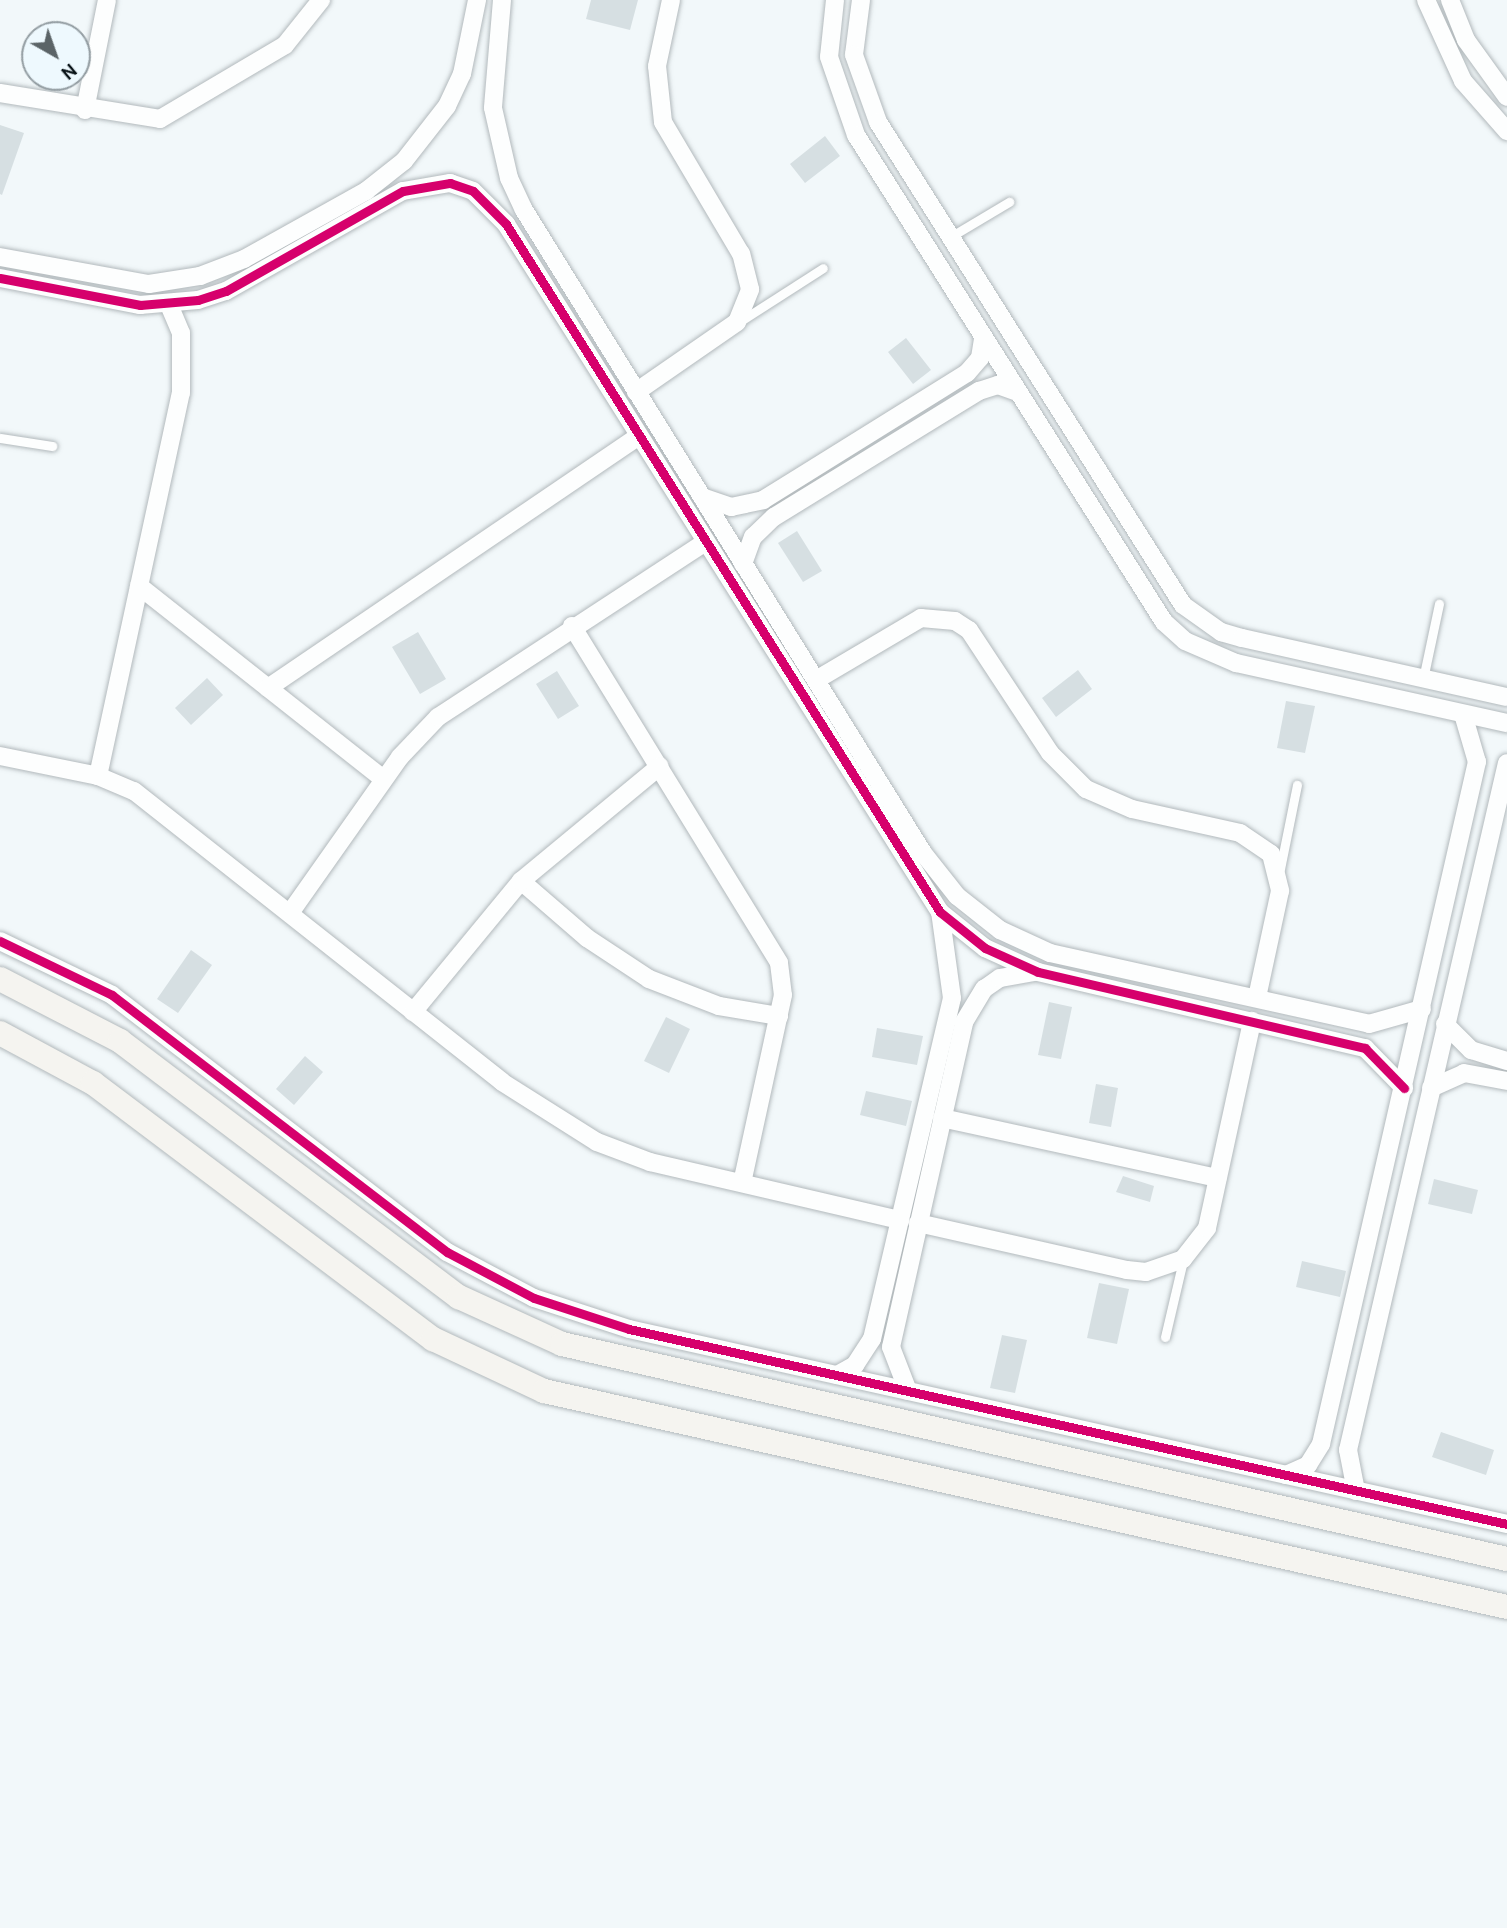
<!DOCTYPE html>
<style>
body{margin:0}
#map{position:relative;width:1507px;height:1928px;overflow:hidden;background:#f2f8fa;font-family:Overpass,sans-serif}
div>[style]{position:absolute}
.building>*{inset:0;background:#d6dfe2}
.roads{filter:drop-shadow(0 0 2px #b2b9bc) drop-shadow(0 0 2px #b2b9bc)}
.lane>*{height:9px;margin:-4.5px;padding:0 4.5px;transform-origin:4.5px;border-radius:4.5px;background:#fdfefe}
.street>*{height:18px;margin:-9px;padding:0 9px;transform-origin:9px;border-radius:9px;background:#fdfefe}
.secondary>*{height:24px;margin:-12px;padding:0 12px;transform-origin:12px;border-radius:12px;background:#f5f4f0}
.cycleway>*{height:9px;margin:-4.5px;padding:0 4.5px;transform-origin:4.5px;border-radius:4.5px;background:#d6006c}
span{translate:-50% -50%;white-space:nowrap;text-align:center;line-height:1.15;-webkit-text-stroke:6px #eef9fe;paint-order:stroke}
.north{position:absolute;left:21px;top:21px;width:70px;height:70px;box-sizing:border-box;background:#eef9fe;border:2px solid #939da2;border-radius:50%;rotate:140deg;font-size:19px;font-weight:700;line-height:28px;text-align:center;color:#0a1418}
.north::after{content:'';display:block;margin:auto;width:24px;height:32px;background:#5b6467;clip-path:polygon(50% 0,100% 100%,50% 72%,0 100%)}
</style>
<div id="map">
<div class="building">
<i style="clip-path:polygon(591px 0,638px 0,630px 30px,586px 19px)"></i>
<i style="clip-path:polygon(0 125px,24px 133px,2px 195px,0 194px)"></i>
<i style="clip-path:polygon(825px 136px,840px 156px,805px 183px,790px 164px)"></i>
<i style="clip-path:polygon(906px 338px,931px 370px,913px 384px,888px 352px)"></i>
<i style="clip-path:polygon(797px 531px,822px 571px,803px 582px,778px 543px)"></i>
<i style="clip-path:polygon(418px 632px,446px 679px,420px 694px,392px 647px)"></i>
<i style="clip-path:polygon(1078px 670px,1092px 689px,1056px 717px,1042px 698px)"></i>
<i style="clip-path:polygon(557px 671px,579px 706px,558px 719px,536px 684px)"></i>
<i style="clip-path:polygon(207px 678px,223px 695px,191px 725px,175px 708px)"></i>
<i style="clip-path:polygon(1286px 701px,1315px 706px,1305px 753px,1277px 748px)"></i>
<i style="clip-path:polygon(191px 950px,212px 965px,178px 1013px,157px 999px)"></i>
<i style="clip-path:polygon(1049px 1002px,1072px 1007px,1061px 1059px,1038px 1055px)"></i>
<i style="clip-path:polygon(666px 1017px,690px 1029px,669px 1073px,644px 1061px)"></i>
<i style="clip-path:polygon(877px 1028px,923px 1036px,917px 1065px,872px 1057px)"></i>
<i style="clip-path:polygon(305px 1056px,323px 1072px,294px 1105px,276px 1089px)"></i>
<i style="clip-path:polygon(1096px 1084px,1118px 1088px,1111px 1127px,1089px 1123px)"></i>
<i style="clip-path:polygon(866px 1091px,912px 1101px,906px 1126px,860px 1115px)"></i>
<i style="clip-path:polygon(1123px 1176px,1154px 1186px,1150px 1202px,1116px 1192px)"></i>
<i style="clip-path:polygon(1434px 1179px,1478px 1190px,1472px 1214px,1428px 1204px)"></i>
<i style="clip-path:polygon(1302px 1261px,1346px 1271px,1340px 1297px,1296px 1287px)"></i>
<i style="clip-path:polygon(1099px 1283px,1129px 1289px,1117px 1344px,1087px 1338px)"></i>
<i style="clip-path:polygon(1002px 1335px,1027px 1340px,1015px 1393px,990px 1388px)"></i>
<i style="clip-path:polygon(1441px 1432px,1494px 1450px,1486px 1475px,1432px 1457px)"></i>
</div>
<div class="roads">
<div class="lane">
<i style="left:950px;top:237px;width:69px;rotate:-30.7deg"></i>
<i style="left:742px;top:320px;width:96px;rotate:-32.7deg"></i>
<i style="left:0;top:438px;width:53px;rotate:8.7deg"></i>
<i style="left:1423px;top:679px;width:77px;rotate:-78deg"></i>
<i style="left:1280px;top:869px;width:86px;rotate:-78.6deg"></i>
<i style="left:1165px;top:1337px;width:79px;rotate:-76.8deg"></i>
</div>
<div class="street">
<i style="left:502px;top:0;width:108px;rotate:94.8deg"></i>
<i style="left:493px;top:108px;width:72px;rotate:77.1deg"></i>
<i style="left:509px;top:178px;width:35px;rotate:65deg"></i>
<i style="left:524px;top:210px;width:757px;rotate:58.18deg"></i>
<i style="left:923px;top:853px;width:55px;rotate:51.7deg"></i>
<i style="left:957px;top:896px;width:55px;rotate:38.3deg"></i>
<i style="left:1000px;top:930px;width:55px;rotate:24.7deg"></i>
<i style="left:1050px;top:953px;width:327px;rotate:12.5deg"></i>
<i style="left:1369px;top:1024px;width:55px;rotate:-15.8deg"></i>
<i style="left:835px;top:0;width:57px;rotate:96deg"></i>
<i style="left:829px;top:57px;width:83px;rotate:70.9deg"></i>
<i style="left:856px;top:135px;width:576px;rotate:57.69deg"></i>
<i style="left:1164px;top:622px;width:28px;rotate:42deg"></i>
<i style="left:1185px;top:641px;width:56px;rotate:23.3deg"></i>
<i style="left:1236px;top:663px;width:278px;rotate:12.5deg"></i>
<i style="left:861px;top:0;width:55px;rotate:97.3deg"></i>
<i style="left:854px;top:55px;width:71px;rotate:70.3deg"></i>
<i style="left:878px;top:122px;width:571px;rotate:57.73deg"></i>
<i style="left:1183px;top:605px;width:47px;rotate:35.4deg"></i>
<i style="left:1221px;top:632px;width:22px;rotate:16deg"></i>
<i style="left:1242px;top:638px;width:271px;rotate:12.6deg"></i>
<i style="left:1426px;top:0;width:89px;rotate:65.4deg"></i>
<i style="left:1463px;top:81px;width:67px;rotate:48.7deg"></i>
<i style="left:1450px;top:0;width:43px;rotate:68.2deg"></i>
<i style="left:1466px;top:40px;width:70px;rotate:54.3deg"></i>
<i style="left:0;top:93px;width:162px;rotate:9.2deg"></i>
<i style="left:160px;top:119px;width:145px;rotate:-30.6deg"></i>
<i style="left:285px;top:45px;width:58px;rotate:-51.3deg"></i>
<i style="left:85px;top:110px;width:112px;rotate:-78.7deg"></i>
<i style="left:0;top:257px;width:151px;rotate:10.3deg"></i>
<i style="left:149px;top:284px;width:52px;rotate:-8.9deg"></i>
<i style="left:200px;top:276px;width:47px;rotate:-21.1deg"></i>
<i style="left:244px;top:259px;width:140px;rotate:-29.1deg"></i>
<i style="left:366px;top:191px;width:48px;rotate:-38.3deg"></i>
<i style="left:404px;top:161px;width:70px;rotate:-52deg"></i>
<i style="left:447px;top:106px;width:35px;rotate:-65deg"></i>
<i style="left:462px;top:74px;width:76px;rotate:-78.5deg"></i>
<i style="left:0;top:278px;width:143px;rotate:10.9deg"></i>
<i style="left:140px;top:305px;width:58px;rotate:-4.9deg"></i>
<i style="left:198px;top:300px;width:29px;rotate:-18deg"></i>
<i style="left:226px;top:291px;width:203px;rotate:-29.5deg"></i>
<i style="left:403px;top:191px;width:48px;rotate:-9.7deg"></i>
<i style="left:450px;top:183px;width:24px;rotate:19deg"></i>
<i style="left:473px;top:191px;width:47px;rotate:45deg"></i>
<i style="left:506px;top:224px;width:813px;rotate:57.76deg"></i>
<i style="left:940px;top:912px;width:58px;rotate:38.7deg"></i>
<i style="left:985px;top:948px;width:58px;rotate:24.4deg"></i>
<i style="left:1038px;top:972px;width:336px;rotate:13.1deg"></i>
<i style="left:1365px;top:1048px;width:56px;rotate:45.7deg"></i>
<i style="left:636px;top:392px;width:123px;rotate:-34.7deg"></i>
<i style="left:737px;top:322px;width:35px;rotate:-68deg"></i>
<i style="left:750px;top:289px;width:36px;rotate:-104deg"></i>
<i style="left:741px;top:254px;width:153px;rotate:-120.6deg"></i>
<i style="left:663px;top:122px;width:56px;rotate:-96.1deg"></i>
<i style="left:657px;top:66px;width:67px;rotate:-78deg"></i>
<i style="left:702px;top:497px;width:31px;rotate:19deg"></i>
<i style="left:731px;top:507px;width:33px;rotate:-12deg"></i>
<i style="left:763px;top:500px;width:240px;rotate:-31.9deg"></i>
<i style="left:967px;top:373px;width:20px;rotate:-49deg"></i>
<i style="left:980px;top:358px;width:20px;rotate:-81deg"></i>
<i style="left:743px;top:564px;width:29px;rotate:-70deg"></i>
<i style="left:753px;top:537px;width:29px;rotate:-44deg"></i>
<i style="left:774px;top:517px;width:241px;rotate:-31.6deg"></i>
<i style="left:979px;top:391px;width:20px;rotate:-18deg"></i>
<i style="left:998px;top:385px;width:20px;rotate:20deg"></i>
<i style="left:139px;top:586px;width:311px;rotate:38.3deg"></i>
<i style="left:572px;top:626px;width:395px;rotate:58.4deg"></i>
<i style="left:779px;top:963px;width:32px;rotate:83deg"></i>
<i style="left:783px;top:995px;width:192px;rotate:102.3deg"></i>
<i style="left:816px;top:680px;width:122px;rotate:-30.6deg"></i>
<i style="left:921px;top:618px;width:34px;rotate:5deg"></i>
<i style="left:955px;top:621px;width:17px;rotate:33deg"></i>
<i style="left:969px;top:630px;width:147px;rotate:56.6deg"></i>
<i style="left:1050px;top:753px;width:51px;rotate:45deg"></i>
<i style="left:1086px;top:789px;width:50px;rotate:23.5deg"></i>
<i style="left:1132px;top:809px;width:111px;rotate:12.5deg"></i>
<i style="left:1240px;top:833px;width:37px;rotate:34deg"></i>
<i style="left:1271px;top:854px;width:38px;rotate:76deg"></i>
<i style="left:1280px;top:891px;width:108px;rotate:102.2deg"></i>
<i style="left:268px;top:688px;width:447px;rotate:-34.2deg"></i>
<i style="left:0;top:756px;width:100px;rotate:11.5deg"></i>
<i style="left:98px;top:776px;width:39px;rotate:23deg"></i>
<i style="left:134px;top:791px;width:469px;rotate:38.3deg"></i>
<i style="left:502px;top:1082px;width:112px;rotate:32.3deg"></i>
<i style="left:597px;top:1142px;width:57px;rotate:20.7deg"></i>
<i style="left:650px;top:1162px;width:257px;rotate:13.1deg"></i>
<i style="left:98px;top:776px;width:392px;rotate:-77.8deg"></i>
<i style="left:181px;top:393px;width:60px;rotate:-90deg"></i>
<i style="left:181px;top:333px;width:30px;rotate:-113deg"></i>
<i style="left:521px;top:881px;width:87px;rotate:40.8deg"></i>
<i style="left:587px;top:938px;width:74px;rotate:33.5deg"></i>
<i style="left:649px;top:979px;width:75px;rotate:21.1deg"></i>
<i style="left:719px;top:1006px;width:61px;rotate:9.5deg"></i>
<i style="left:290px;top:913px;width:191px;rotate:-54.8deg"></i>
<i style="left:400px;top:757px;width:55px;rotate:-46.5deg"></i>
<i style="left:438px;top:717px;width:318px;rotate:-33.2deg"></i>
<i style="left:0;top:941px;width:124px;rotate:25.7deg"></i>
<i style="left:112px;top:995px;width:422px;rotate:37.5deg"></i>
<i style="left:447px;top:1252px;width:98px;rotate:27.9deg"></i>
<i style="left:534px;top:1298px;width:100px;rotate:18.1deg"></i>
<i style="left:629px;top:1329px;width:899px;rotate:12.52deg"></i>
<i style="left:413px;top:1012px;width:170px;rotate:-50.5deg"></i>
<i style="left:521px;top:881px;width:180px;rotate:-39.6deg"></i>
<i style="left:1445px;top:1024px;width:37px;rotate:45deg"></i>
<i style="left:1471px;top:1050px;width:38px;rotate:17deg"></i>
<i style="left:1431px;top:1088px;width:36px;rotate:-24deg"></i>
<i style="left:1464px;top:1073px;width:44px;rotate:10.5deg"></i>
<i style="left:942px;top:1118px;width:282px;rotate:12.3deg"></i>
<i style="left:918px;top:1223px;width:214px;rotate:12.7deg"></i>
<i style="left:1127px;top:1270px;width:19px;rotate:6deg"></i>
<i style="left:1146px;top:1272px;width:39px;rotate:-19deg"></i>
<i style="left:1183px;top:1259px;width:39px;rotate:-52deg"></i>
<i style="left:1207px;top:1228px;width:212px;rotate:-77.7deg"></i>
<i style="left:837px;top:1375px;width:21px;rotate:-29deg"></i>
<i style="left:855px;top:1365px;width:31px;rotate:-57deg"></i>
<i style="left:872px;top:1339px;width:350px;rotate:-76.8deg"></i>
<i style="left:952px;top:998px;width:87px;rotate:-97.9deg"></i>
<i style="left:908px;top:1391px;width:47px;rotate:-111.1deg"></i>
<i style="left:891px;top:1347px;width:333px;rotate:-77.3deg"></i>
<i style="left:964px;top:1022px;width:39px;rotate:-59deg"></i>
<i style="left:984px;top:989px;width:19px;rotate:-35deg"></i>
<i style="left:1000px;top:978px;width:36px;rotate:-10deg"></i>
<i style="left:1286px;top:1475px;width:24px;rotate:-24deg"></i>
<i style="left:1308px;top:1465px;width:25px;rotate:-58deg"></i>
<i style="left:1321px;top:1444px;width:700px;rotate:-77.12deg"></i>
<i style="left:1477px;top:762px;width:50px;rotate:-106.3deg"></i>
<i style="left:1356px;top:1491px;width:42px;rotate:-101deg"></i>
<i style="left:1348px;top:1450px;width:705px;rotate:-76.97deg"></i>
</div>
<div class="secondary">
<i style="left:0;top:979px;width:135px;rotate:27.3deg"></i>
<i style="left:120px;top:1041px;width:425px;rotate:37.1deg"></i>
<i style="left:459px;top:1297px;width:113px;rotate:24.5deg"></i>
<i style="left:562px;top:1344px;width:969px;rotate:12.82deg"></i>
<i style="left:0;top:1033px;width:106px;rotate:28.3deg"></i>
<i style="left:93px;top:1083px;width:426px;rotate:37deg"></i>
<i style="left:433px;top:1339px;width:123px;rotate:25.1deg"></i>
<i style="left:544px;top:1391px;width:987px;rotate:12.64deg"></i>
</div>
</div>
<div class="cycleway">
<i style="left:0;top:278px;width:143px;rotate:10.9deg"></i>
<i style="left:140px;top:305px;width:58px;rotate:-4.9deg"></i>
<i style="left:198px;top:300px;width:29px;rotate:-18deg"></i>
<i style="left:226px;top:291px;width:203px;rotate:-29.5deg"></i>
<i style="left:403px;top:191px;width:48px;rotate:-9.7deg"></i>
<i style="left:450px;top:183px;width:24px;rotate:19deg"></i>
<i style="left:473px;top:191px;width:47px;rotate:45deg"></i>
<i style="left:506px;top:224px;width:813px;rotate:57.76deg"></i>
<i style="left:940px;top:912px;width:58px;rotate:38.7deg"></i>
<i style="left:985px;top:948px;width:58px;rotate:24.4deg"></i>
<i style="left:1038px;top:972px;width:336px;rotate:13.1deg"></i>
<i style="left:1365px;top:1048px;width:56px;rotate:45.7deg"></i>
<i style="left:0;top:941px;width:124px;rotate:25.7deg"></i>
<i style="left:112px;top:995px;width:422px;rotate:37.5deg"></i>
<i style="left:447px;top:1252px;width:98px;rotate:27.9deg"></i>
<i style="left:534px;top:1298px;width:100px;rotate:18.1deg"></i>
<i style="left:629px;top:1329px;width:899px;rotate:12.52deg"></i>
</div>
<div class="north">N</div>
</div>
